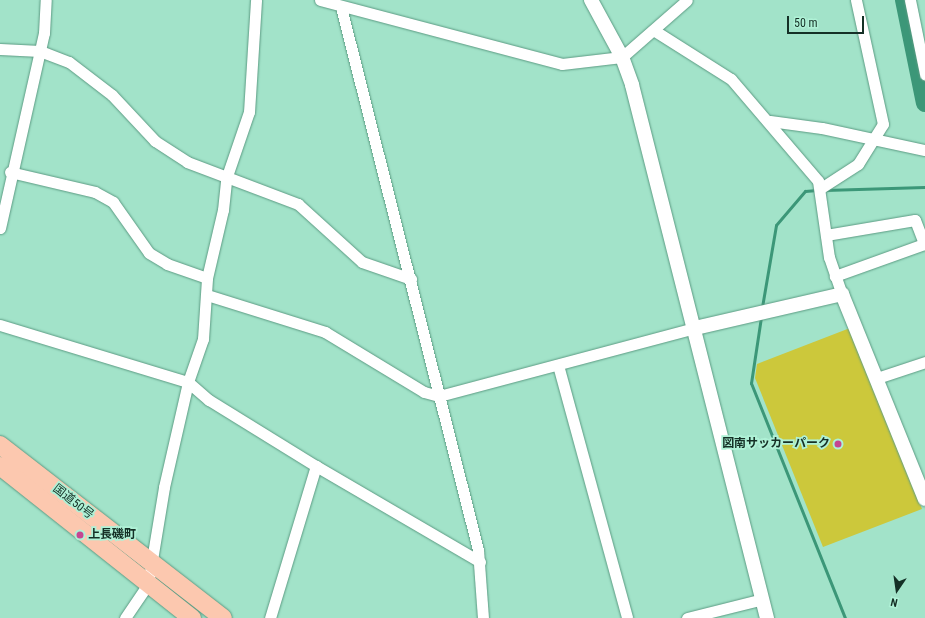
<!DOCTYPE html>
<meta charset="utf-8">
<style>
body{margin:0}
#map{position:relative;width:925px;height:618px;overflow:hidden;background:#a2e3c9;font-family:"Roboto Condensed","Noto Sans JP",sans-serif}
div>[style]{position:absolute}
.green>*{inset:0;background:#ccc83b}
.stream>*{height:3px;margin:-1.5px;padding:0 1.5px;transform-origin:1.5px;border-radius:1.5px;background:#3c9778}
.river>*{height:18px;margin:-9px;padding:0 9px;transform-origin:9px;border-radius:9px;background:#3c9778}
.roads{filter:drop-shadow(0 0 1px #5c9b83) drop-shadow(0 0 1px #5c9b83)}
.minor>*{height:11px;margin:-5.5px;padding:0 5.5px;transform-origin:5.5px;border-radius:5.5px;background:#fff}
.tertiary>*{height:14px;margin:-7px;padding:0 7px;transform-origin:7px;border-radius:7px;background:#fff}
.trunk>*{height:18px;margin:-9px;padding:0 9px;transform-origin:9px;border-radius:9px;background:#fcc8af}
.dots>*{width:11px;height:11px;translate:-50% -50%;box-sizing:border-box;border:2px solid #aff1d6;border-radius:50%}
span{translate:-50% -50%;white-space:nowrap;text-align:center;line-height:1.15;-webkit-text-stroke:3.5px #aff1d6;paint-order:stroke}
.poi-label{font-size:12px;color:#153026;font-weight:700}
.right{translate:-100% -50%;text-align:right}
.left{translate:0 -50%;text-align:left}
.street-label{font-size:12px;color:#153026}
.north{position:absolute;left:877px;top:570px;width:40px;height:40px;-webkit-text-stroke:3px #aff1d6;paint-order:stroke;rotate:193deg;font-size:11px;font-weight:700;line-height:16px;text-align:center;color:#153026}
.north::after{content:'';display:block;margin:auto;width:14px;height:18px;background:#153026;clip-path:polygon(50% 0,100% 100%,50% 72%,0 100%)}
.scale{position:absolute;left:787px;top:16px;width:77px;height:18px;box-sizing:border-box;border:2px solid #153026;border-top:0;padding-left:5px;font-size:12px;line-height:14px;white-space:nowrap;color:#153026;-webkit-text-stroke:3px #aff1d6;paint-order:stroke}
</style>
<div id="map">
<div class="green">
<i style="clip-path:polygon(850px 328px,922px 509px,823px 547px,755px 378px,757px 364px)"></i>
</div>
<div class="stream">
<i style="left:825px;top:190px;width:100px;rotate:-1.7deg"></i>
<i style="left:762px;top:307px;width:83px;rotate:-80.3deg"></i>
<i style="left:776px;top:225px;width:45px;rotate:-49.5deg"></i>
<i style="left:805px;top:191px;width:12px;rotate:-5deg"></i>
<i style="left:761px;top:317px;width:67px;rotate:98.6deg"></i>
<i style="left:751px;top:383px;width:253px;rotate:68.2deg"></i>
</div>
<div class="river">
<i style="left:904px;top:0;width:105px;rotate:78.5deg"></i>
</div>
<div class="roads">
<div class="minor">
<i style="left:320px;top:0;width:250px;rotate:14.8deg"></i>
<i style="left:562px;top:64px;width:60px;rotate:-6.7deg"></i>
<i style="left:622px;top:57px;width:86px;rotate:-41.2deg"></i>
<i style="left:910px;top:0;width:76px;rotate:78.5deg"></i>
<i style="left:341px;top:7px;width:560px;rotate:75.84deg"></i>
<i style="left:478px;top:550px;width:68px;rotate:85.8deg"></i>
<i style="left:655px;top:31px;width:90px;rotate:32.3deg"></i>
<i style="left:731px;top:79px;width:134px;rotate:49.5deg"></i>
<i style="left:818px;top:181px;width:77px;rotate:81.8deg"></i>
<i style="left:829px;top:257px;width:39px;rotate:71deg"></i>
<i style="left:0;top:49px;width:40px;rotate:2.9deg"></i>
<i style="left:40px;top:51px;width:31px;rotate:21deg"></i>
<i style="left:69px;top:62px;width:54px;rotate:37.5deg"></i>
<i style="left:112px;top:95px;width:63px;rotate:46.9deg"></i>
<i style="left:155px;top:141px;width:38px;rotate:33deg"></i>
<i style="left:187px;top:162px;width:119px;rotate:20.7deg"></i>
<i style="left:298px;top:204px;width:86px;rotate:42.2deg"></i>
<i style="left:362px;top:262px;width:52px;rotate:19.1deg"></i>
<i style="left:770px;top:121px;width:52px;rotate:7.7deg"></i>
<i style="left:822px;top:128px;width:105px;rotate:12.1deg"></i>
<i style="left:10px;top:172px;width:87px;rotate:13.2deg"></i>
<i style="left:95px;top:192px;width:21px;rotate:29deg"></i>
<i style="left:113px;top:202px;width:62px;rotate:54.8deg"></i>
<i style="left:149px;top:253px;width:21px;rotate:31deg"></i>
<i style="left:167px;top:264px;width:42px;rotate:19.3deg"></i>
<i style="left:821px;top:188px;width:44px;rotate:-33deg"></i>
<i style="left:858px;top:164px;width:47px;rotate:-58deg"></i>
<i style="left:883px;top:124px;width:127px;rotate:-102.3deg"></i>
<i style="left:0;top:228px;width:200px;rotate:-77.3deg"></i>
<i style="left:44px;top:33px;width:33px;rotate:-87deg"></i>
<i style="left:826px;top:235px;width:90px;rotate:-9.6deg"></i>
<i style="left:915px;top:220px;width:26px;rotate:69deg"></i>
<i style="left:924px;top:244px;width:95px;rotate:160.2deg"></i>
<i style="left:207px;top:295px;width:124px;rotate:17.4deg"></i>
<i style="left:325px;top:332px;width:116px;rotate:31.2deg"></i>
<i style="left:424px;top:392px;width:16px;rotate:15deg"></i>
<i style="left:439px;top:396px;width:265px;rotate:-14.9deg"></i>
<i style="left:0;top:325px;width:196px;rotate:16.9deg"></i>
<i style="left:188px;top:382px;width:28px;rotate:41deg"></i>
<i style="left:209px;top:400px;width:126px;rotate:31.7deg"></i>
<i style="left:316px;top:466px;width:190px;rotate:30.3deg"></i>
<i style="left:558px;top:365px;width:262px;rotate:74.7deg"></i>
<i style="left:877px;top:378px;width:51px;rotate:-18.4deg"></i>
<i style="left:125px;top:618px;width:41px;rotate:-55.9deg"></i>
<i style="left:148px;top:584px;width:98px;rotate:-80.6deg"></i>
<i style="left:164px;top:487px;width:108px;rotate:-77.1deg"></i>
<i style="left:188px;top:382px;width:46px;rotate:-70.8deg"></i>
<i style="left:203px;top:339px;width:61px;rotate:-86.2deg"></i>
<i style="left:207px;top:278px;width:70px;rotate:-76.8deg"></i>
<i style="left:223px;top:210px;width:31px;rotate:-84deg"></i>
<i style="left:226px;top:179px;width:71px;rotate:-71.1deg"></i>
<i style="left:249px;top:112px;width:112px;rotate:-86.4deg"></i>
<i style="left:270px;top:618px;width:159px;rotate:-73.2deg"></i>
<i style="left:687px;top:618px;width:78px;rotate:-14deg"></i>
</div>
<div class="tertiary">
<i style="left:591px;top:0;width:65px;rotate:61.5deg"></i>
<i style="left:622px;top:57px;width:30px;rotate:70deg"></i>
<i style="left:632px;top:85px;width:550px;rotate:75.79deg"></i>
<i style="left:695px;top:328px;width:151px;rotate:-13deg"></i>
<i style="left:842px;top:294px;width:221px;rotate:68deg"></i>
</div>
<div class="trunk">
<i style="left:0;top:445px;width:282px;rotate:37.8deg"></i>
<i style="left:0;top:466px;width:245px;rotate:38.4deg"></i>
</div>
</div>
<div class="dots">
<i style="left:838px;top:444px;background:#c54691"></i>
<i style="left:80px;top:535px;background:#c54691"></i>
</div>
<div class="poi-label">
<span class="right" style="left:830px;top:444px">図南サッカーパーク</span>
<span class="left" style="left:88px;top:535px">上長磯町</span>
</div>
<div class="street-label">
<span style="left:73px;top:502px;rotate:38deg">国道50号</span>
</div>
<div class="north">N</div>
<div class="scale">50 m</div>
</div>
